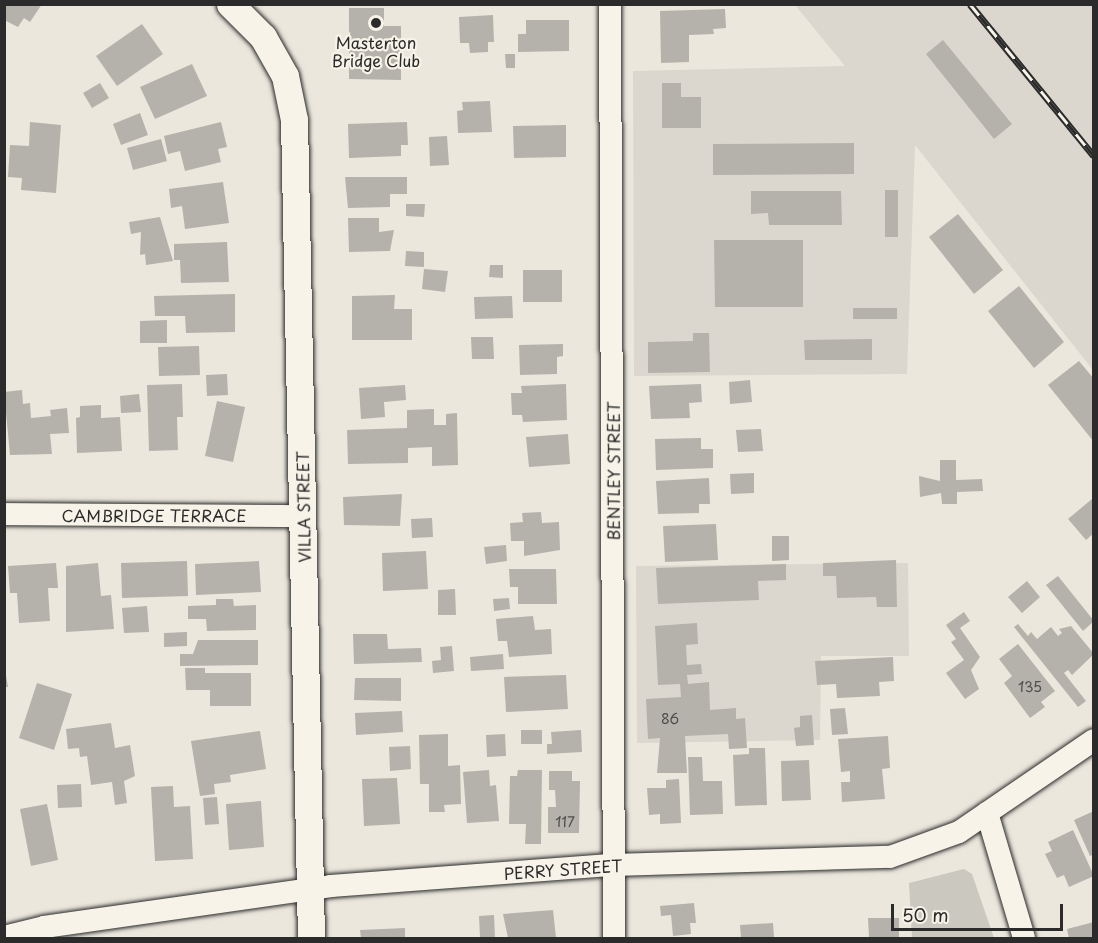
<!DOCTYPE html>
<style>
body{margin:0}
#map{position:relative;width:1098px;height:943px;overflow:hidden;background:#ebe7dd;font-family:"Playpen Sans",sans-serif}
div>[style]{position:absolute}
.built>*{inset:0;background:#dbd7ce}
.green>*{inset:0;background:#cbc8bf}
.building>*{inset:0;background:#b5b2ab}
.roads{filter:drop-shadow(0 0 2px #2b2b2b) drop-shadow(0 0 2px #2b2b2b)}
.minor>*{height:22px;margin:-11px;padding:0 11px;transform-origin:11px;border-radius:11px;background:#f7f3e8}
.tertiary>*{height:27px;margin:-13.5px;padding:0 13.5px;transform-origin:13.5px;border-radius:13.5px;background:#f7f3e8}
.rail>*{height:7px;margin-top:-3.5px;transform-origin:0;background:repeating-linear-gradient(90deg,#f7f3e8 0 14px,#2b2b2b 0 28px);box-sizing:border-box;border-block:2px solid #2b2b2b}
.dots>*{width:16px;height:16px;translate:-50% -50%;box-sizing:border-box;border:3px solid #f7f3e8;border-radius:50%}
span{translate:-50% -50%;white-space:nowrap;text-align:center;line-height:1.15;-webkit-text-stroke:4.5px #f7f3e8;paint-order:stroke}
.number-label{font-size:14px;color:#4e4d4b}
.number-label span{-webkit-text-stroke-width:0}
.poi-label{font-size:16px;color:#2b2b2b}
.street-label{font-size:16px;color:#2b2b2b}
.frame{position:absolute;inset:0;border:6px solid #2b2b2b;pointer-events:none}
.scale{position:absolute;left:891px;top:904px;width:172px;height:27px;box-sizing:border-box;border:3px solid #2b2b2b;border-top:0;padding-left:8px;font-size:18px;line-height:21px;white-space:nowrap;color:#2b2b2b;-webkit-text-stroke:4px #f7f3e8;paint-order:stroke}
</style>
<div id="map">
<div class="built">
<i style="clip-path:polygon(795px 5px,1093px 5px,1093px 370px,915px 145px,907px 374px,634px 376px,633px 71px,845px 66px)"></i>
<i style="clip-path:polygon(908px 563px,909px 656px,821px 656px,820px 740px,637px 743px,636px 566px)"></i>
</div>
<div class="green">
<i style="clip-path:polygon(964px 869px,972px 874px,994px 938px,912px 938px,909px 883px)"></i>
</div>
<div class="building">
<i style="clip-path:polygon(4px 4px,42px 4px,30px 22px,24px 18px,18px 27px,4px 20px)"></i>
<i style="clip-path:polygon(349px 8px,384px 8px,384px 26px,401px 26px,401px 80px,349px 79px)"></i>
<i style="clip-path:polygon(725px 9px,726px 28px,713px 29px,714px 34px,689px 35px,689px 62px,661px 63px,660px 11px)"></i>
<i style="clip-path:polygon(493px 15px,494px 42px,488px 42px,488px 52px,470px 53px,469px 43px,460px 43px,459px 17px)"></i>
<i style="clip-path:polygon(526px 20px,569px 20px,569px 51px,518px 52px,518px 34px,526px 34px)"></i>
<i style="clip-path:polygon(142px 24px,163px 54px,117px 86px,96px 56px)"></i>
<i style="clip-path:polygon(943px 40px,1012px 124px,994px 139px,926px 54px)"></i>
<i style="clip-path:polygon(505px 54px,515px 54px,515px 68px,506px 68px)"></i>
<i style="clip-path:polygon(192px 64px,207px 96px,155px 119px,140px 87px)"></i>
<i style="clip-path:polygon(100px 83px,109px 98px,92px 108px,83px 93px)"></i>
<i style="clip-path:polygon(662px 83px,681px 83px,681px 97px,701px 97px,701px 128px,662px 128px)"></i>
<i style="clip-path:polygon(490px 101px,492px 132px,458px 133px,457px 111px,463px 110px,462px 102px)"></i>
<i style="clip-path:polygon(140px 113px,148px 135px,121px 145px,113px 124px)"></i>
<i style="clip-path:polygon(30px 122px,61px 125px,56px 193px,21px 190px,22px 178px,8px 177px,10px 145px,29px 146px)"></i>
<i style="clip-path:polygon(221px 122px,227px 147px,218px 149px,221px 162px,185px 171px,180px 151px,168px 154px,164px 136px)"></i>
<i style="clip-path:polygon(407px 122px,408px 145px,401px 145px,401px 156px,349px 158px,348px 124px)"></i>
<i style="clip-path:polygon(566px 125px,566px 157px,514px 158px,513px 126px)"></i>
<i style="clip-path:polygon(447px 136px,449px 165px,430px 166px,429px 137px)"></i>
<i style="clip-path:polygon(161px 139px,167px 161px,133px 170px,127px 148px)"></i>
<i style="clip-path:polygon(854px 143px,854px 174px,713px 175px,713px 144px)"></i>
<i style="clip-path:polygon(345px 177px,407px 177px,407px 194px,390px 194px,390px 207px,348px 208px)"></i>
<i style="clip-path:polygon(223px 182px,229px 223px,185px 229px,182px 206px,171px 208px,169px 189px)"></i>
<i style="clip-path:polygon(885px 190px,898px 190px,898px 237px,885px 237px)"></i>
<i style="clip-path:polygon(751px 191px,841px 191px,842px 225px,769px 225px,768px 213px,751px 214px)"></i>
<i style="clip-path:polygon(406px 204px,425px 204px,424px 217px,406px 216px)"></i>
<i style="clip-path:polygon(958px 214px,1003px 270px,974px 294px,929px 237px)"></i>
<i style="clip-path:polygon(160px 217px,173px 261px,146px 265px,145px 254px,140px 255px,141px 232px,131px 234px,129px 222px)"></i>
<i style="clip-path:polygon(348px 218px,379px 218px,379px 232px,394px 230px,390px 251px,349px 252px)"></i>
<i style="clip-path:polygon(714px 240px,803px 240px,803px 307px,715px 307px)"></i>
<i style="clip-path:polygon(227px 242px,229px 282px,181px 283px,180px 260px,174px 260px,174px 244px)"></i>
<i style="clip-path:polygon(406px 251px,424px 252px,424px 267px,405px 266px)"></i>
<i style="clip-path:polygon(490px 265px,503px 265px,503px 278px,489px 277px)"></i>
<i style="clip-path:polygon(424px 269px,448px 271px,445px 292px,422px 289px)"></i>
<i style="clip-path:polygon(523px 270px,562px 270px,562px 302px,523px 302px)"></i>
<i style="clip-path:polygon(1019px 286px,1064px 342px,1034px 368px,988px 311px)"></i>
<i style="clip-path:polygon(235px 294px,235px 332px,186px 333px,185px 316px,155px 316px,154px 296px)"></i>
<i style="clip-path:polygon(395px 295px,394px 309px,412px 309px,412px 340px,352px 340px,352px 296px)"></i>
<i style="clip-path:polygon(512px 296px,513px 318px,475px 319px,474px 297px)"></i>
<i style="clip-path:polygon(853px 308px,897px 308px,897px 319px,853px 319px)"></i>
<i style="clip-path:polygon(167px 320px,167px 343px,140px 343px,140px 321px)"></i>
<i style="clip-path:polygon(693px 333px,709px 333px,710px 372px,648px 373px,648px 342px,693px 341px)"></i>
<i style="clip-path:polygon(471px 337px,493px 337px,494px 359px,472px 359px)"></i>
<i style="clip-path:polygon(872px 339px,872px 360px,805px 360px,804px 340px)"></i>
<i style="clip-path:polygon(563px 344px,563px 356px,557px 357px,557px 374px,520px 375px,519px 345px)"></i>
<i style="clip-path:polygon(199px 346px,200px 375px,159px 376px,158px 347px)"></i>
<i style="clip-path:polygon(1079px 361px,1094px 379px,1094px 442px,1048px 385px)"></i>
<i style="clip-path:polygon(227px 374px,228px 395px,207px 396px,206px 375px)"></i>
<i style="clip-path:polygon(750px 380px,752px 402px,730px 404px,729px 382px)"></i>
<i style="clip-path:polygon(182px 384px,183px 417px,177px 417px,178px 450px,149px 451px,147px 385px)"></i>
<i style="clip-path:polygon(566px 384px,567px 420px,523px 422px,522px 415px,512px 415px,511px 393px,522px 393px,521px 386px)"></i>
<i style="clip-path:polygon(701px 384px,702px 402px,689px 403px,690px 418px,651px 419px,649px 386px)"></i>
<i style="clip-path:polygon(405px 385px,406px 400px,384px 402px,385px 417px,361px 419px,359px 388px)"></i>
<i style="clip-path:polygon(22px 390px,23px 404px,30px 403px,31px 418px,51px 416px,50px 410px,67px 408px,69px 433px,50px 434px,52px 454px,10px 455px,4px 392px)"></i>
<i style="clip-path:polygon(139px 394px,141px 412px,121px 413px,120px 396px)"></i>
<i style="clip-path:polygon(217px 401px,245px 407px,233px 462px,205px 456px)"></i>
<i style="clip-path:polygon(101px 405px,101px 418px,120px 417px,122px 451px,77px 453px,76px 418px,80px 417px,80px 406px)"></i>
<i style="clip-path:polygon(434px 409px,434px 425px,446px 425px,446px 414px,457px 413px,458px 465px,432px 466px,432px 447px,408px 448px,408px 463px,348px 464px,347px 430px,407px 428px,407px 410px)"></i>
<i style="clip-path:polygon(761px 429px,763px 451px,738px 452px,736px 430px)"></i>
<i style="clip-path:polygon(568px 434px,570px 464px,529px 467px,526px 437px)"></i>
<i style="clip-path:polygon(701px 438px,701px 449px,713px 449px,713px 468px,656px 470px,655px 439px)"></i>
<i style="clip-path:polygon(940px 460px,956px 460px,956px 480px,982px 479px,983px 491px,957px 492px,957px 504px,942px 504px,941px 493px,920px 497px,919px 476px,940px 481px)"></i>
<i style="clip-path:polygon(754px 473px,754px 493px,731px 494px,730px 474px)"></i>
<i style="clip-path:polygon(709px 478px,710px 504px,699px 504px,699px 513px,658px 514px,656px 481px)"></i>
<i style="clip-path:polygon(402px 494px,400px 526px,344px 525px,343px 497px)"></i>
<i style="clip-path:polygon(1092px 499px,1094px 533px,1086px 540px,1068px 519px)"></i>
<i style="clip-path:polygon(541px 512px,542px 523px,559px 522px,560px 550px,524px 556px,524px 541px,511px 541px,510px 523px,523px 522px,522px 513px)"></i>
<i style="clip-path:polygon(432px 518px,433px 537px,412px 538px,411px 519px)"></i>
<i style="clip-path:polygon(716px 524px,718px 560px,665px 562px,663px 526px)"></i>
<i style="clip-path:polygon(772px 536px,789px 536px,789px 560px,772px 561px)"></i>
<i style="clip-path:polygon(506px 545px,507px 561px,486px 564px,484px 547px)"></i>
<i style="clip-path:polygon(426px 551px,428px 589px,383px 591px,382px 553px)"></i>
<i style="clip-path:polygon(896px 560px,897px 607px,877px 607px,876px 597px,837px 598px,836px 576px,823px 576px,823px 563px)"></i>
<i style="clip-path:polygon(187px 561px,188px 596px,122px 598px,121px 563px)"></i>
<i style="clip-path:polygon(259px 561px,261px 592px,196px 595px,195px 564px)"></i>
<i style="clip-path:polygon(56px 563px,58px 588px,48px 588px,50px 621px,19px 623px,17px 593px,10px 593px,8px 566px)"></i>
<i style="clip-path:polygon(98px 563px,101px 596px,111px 595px,114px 629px,66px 632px,66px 566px)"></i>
<i style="clip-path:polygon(786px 564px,786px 580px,758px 581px,759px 600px,658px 604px,656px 568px)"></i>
<i style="clip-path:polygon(509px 569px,556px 569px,557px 604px,518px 604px,518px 587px,510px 587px)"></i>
<i style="clip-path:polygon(1058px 576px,1094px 621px,1083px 631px,1046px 585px)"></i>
<i style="clip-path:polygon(1027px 581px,1040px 597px,1022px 613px,1008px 597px)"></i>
<i style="clip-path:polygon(455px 589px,456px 615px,438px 615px,438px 590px)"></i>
<i style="clip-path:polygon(509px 598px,510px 609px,494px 611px,493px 599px)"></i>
<i style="clip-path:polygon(216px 599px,233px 599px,234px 606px,256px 605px,256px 630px,207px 631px,206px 619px,188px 619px,188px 606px,216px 605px)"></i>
<i style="clip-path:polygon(147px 606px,149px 632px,124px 633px,122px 608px)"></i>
<i style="clip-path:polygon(964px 612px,970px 621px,960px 628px,980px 657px,971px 670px,979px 689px,965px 699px,946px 673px,964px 660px,951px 642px,956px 639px,946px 625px)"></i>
<i style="clip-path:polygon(533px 616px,535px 630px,551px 629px,552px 654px,509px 657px,507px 641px,498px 641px,496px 619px)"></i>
<i style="clip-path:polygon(697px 623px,698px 644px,686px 645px,687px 665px,701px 664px,702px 674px,687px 675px,688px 684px,709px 682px,710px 710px,736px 708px,736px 719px,745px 718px,747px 748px,729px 749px,728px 734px,685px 736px,687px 773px,657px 773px,660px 738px,648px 739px,646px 699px,681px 697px,680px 684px,658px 685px,655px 626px)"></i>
<i style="clip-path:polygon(1018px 624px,1028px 636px,1031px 632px,1037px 639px,1051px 627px,1058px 636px,1062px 633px,1059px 629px,1071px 626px,1094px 654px,1072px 675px,1068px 670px,1064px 673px,1086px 701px,1078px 707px,1014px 627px)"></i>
<i style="clip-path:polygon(187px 632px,187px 646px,164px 647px,164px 633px)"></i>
<i style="clip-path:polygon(353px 634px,387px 634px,388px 649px,421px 648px,422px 662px,354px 664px)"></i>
<i style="clip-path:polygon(198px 640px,258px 640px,258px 665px,180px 666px,180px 654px,193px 654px)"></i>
<i style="clip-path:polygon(1018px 644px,1055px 691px,1041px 702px,1045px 707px,1030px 718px,1004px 683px,1012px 676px,999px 659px)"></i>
<i style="clip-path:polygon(452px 646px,454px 671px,433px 673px,432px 661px,441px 660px,440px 647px)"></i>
<i style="clip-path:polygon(503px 654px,504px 669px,471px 671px,470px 657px)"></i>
<i style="clip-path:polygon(893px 657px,894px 681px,879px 682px,880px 696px,837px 698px,836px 684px,817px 685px,815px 661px)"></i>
<i style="clip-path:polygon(4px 664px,8px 687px,4px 687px)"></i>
<i style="clip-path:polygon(185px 668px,205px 668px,205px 673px,251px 673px,251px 706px,210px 706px,210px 690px,186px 690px)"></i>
<i style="clip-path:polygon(566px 675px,568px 709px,506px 712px,504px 677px)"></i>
<i style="clip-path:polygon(355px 678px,401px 678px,401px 701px,354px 700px)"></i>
<i style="clip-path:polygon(37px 683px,72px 694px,54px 750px,19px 738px)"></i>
<i style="clip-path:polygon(845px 708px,848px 734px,832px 735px,830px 709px)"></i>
<i style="clip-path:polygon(402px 711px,403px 732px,356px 735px,355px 713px)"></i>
<i style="clip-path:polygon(812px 715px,814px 745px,796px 746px,794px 728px,800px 727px,800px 716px)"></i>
<i style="clip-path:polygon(111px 723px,115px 748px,130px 745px,135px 776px,124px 781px,127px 803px,115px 805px,112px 782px,91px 785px,87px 756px,80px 757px,79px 748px,68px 749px,66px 729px)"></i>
<i style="clip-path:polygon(521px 730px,542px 730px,542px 744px,521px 744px)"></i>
<i style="clip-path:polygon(581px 730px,582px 752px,547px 754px,547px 744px,552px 744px,551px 732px)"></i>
<i style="clip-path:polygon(260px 731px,266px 769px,230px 775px,231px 782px,214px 784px,215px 794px,200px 796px,191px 741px)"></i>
<i style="clip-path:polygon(448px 734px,448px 766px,460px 765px,461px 804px,444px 805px,445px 812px,429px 812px,429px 784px,420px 784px,419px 735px)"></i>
<i style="clip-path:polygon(505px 734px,506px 756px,487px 757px,486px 735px)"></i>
<i style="clip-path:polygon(888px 736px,890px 768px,882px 769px,885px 799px,842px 802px,841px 782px,850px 782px,850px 771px,841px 772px,838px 739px)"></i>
<i style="clip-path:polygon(410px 746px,411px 769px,390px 771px,389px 747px)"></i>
<i style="clip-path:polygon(749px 748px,765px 748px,767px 805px,735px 806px,733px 755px,749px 754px)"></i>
<i style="clip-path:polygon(688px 757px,702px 757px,703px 781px,722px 781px,723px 814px,690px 815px)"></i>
<i style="clip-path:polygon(809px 760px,811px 800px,782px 801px,781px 761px)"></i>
<i style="clip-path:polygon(489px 770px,490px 786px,496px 785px,499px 821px,467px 823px,463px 772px)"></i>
<i style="clip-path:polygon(518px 770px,542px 770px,541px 844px,525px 844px,526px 824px,509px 824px,510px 776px,517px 776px)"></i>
<i style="clip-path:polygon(549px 771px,572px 771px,572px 781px,580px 781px,579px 833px,548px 833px,548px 807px,556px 807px,555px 790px,549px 790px)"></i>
<i style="clip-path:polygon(397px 778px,400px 824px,364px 826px,362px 779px)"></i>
<i style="clip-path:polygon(679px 779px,681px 823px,660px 824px,660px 814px,649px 815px,647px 788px,666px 788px,666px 780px)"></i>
<i style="clip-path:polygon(81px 784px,82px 807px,58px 808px,57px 785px)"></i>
<i style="clip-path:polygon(173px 786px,174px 807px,190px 806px,193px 859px,155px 861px,151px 787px)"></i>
<i style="clip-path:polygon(217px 797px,219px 824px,205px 825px,203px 798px)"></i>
<i style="clip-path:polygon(261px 801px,264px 847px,229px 850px,226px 804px)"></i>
<i style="clip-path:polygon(47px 804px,58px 860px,31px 866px,20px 809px)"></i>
<i style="clip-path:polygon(1094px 811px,1094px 854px,1090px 856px,1074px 820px)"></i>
<i style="clip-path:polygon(1073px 830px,1094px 876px,1069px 887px,1064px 875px,1057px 878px,1045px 854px,1052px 851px,1048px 842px)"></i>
<i style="clip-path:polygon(694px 903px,696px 923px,690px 923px,691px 934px,673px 936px,671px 915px,661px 916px,660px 906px)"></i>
<i style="clip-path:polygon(553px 910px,556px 938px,508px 938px,503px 914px)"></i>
<i style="clip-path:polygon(494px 915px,495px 938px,480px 938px,479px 916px)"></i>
<i style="clip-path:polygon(868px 918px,899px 918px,899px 938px,869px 938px)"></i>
<i style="clip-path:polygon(1094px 922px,1094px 938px,1069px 938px,1067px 929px)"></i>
<i style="clip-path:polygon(773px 923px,774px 938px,741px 938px,740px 925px)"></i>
<i style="clip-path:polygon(405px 928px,405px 938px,361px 938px,360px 930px)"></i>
</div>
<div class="roads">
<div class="minor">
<i style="left:610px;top:4px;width:934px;rotate:89.75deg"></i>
<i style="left:4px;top:514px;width:299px;rotate:0.4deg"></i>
<i style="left:987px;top:813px;width:130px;rotate:73.5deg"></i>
<i style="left:4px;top:937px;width:41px;rotate:-14deg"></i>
<i style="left:44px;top:927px;width:290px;rotate:-8.1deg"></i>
<i style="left:331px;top:886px;width:283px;rotate:-4.3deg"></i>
<i style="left:613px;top:865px;width:277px;rotate:-1.7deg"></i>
<i style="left:890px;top:857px;width:73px;rotate:-19.9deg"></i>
<i style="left:959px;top:832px;width:163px;rotate:-34.3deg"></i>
</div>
<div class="tertiary">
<i style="left:230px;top:4px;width:47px;rotate:45deg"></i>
<i style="left:263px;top:37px;width:45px;rotate:60.6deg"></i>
<i style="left:285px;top:76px;width:45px;rotate:78.4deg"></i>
<i style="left:294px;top:120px;width:818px;rotate:88.81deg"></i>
</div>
</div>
<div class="rail">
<i style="left:970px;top:4px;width:196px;rotate:50.8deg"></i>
</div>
<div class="dots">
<i style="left:376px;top:23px;background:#2b2b2b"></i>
</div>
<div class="number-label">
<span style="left:1030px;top:687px">135</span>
<span style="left:670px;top:719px">86</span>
<span style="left:565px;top:822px">117</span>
</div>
<div class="poi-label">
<span style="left:376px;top:51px">Masterton<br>Bridge Club</span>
</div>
<div class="street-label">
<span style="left:613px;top:471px;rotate:-90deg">BENTLEY STREET</span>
<span style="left:303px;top:507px;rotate:-91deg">VILLA STREET</span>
<span style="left:154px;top:515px">CAMBRIDGE TERRACE</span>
<span style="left:563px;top:869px;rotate:-4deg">PERRY STREET</span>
</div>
<div class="frame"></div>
<div class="scale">50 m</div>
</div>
